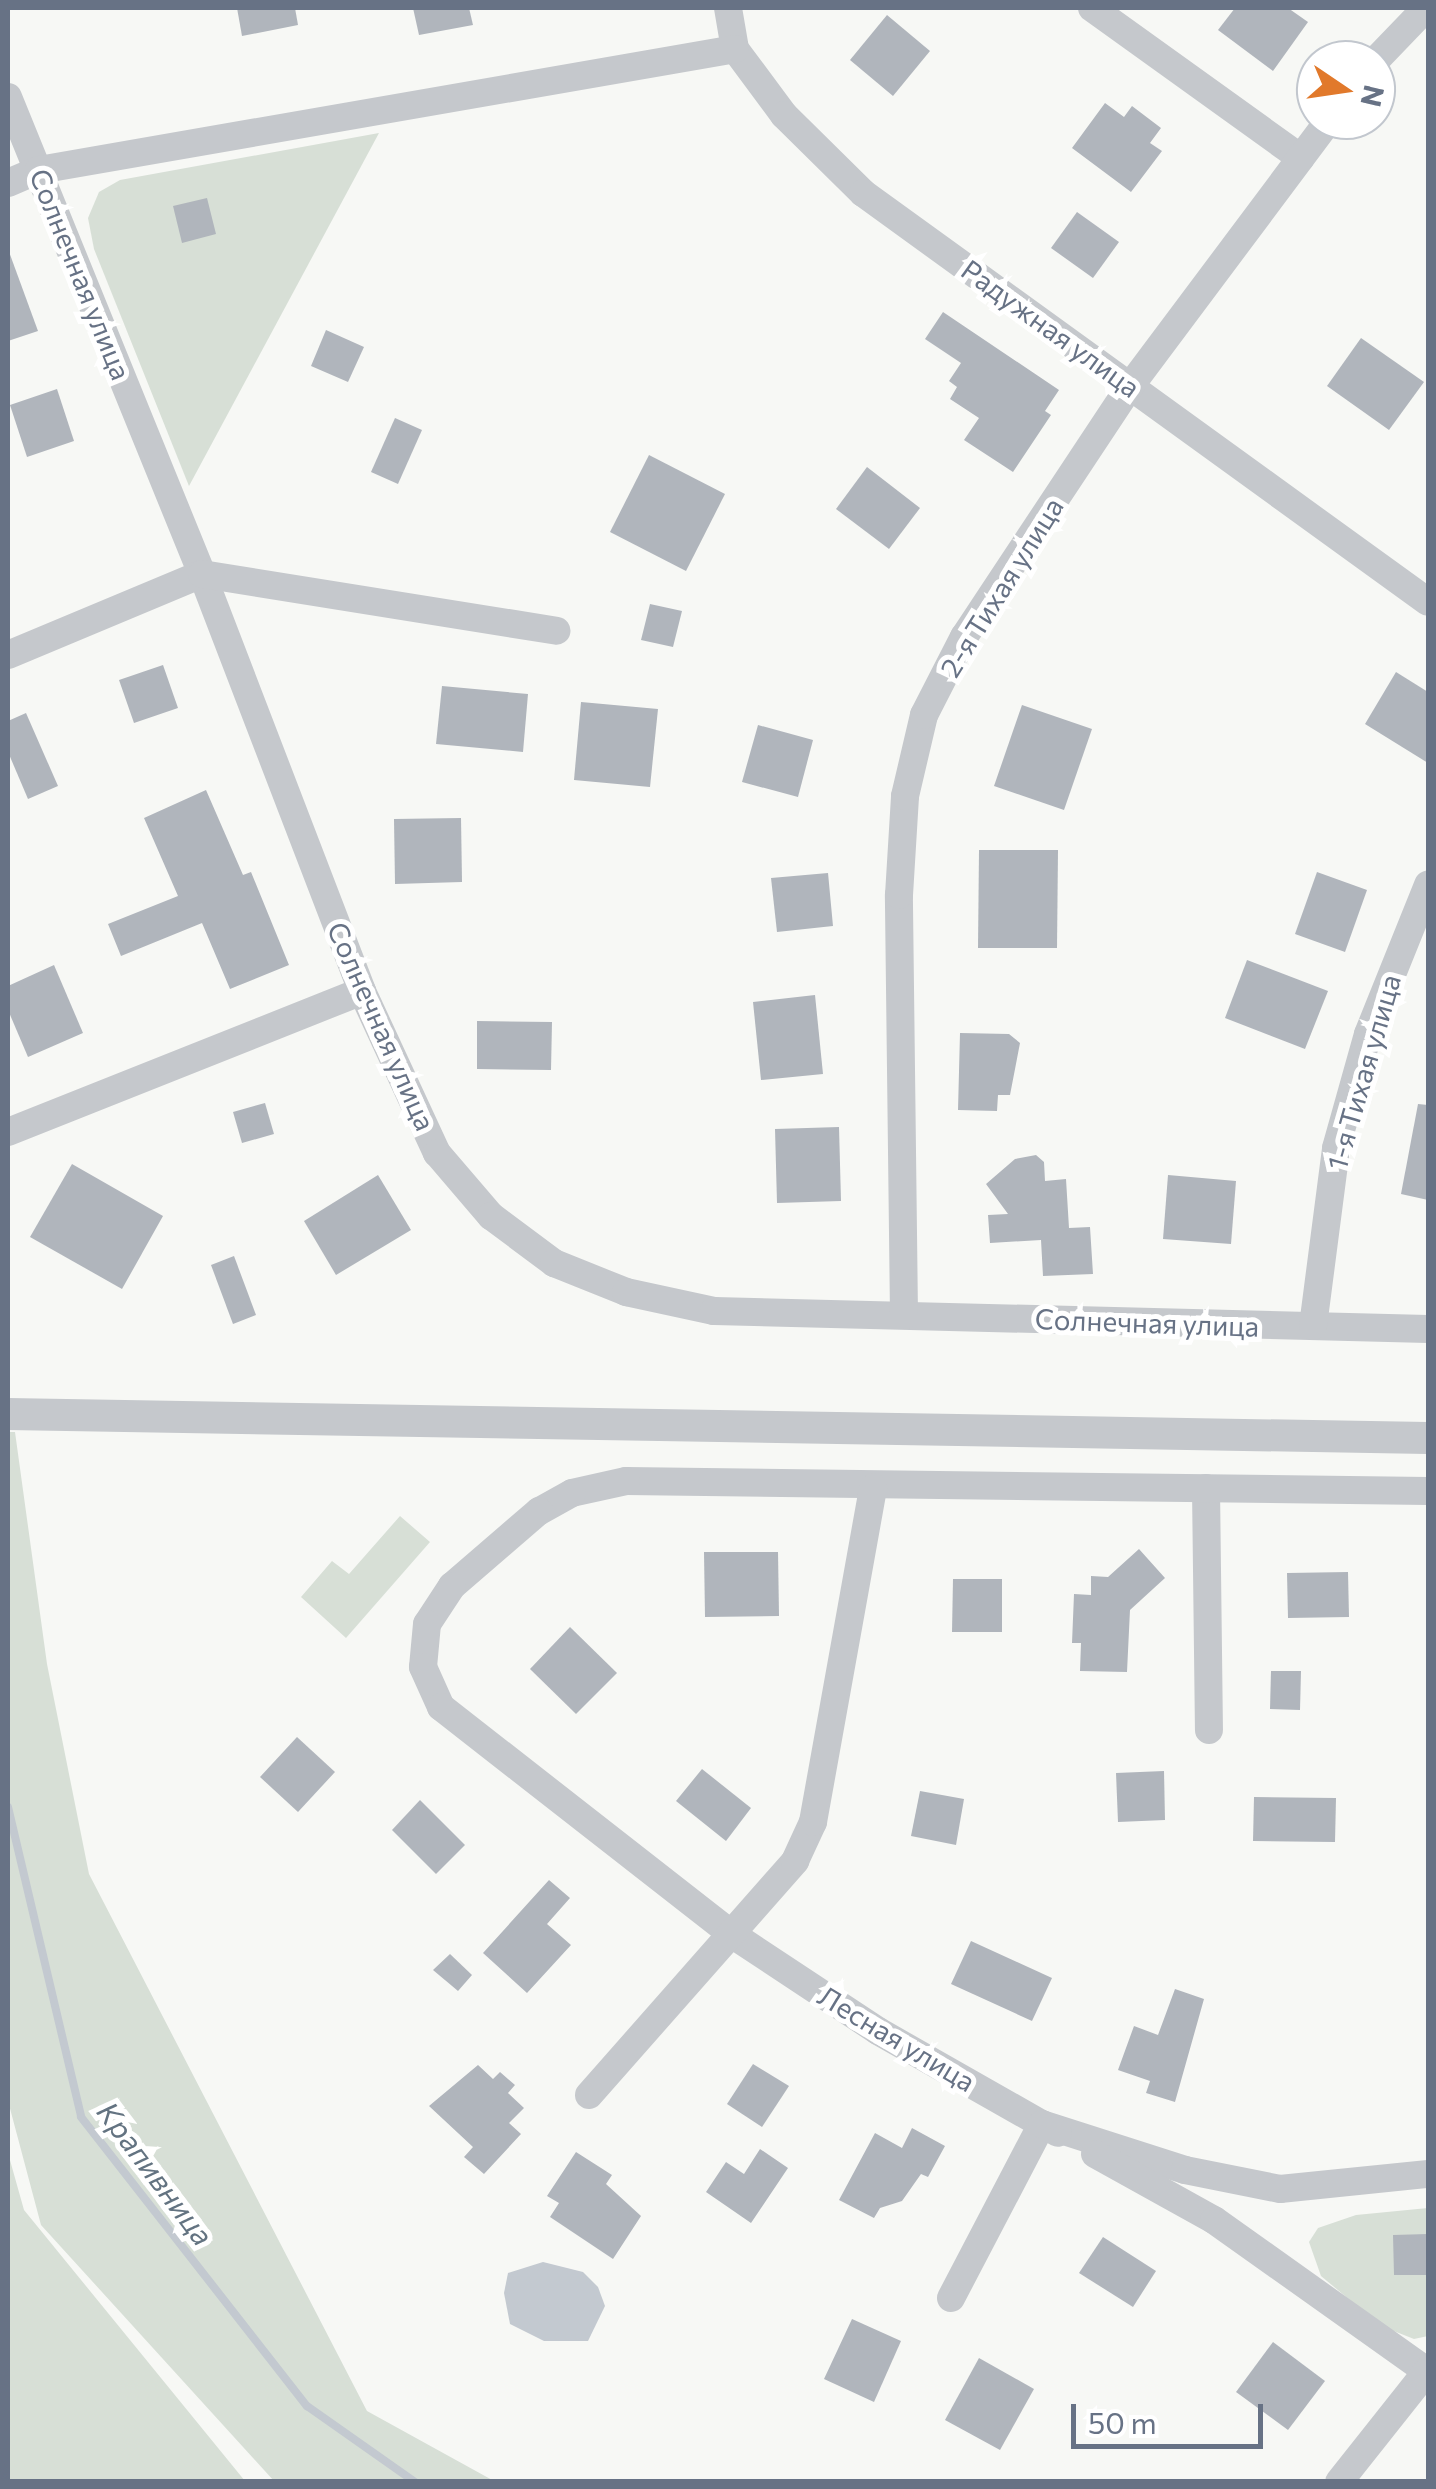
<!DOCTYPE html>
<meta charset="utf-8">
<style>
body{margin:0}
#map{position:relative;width:1436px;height:2489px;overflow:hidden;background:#f7f8f5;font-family:Commissioner,sans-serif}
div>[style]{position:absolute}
.green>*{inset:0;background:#d7dfd6}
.water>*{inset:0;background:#c3c9d0}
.stream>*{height:8px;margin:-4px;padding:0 4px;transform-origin:4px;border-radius:4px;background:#c3c9d0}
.building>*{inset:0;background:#b0b5bc}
.minor>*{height:28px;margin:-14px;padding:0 14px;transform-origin:14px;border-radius:14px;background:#c5c8cc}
.tertiary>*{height:32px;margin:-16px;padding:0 16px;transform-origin:16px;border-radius:16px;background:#c5c8cc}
span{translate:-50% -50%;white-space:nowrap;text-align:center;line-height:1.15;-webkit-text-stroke:10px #fff;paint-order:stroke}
.street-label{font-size:28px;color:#677285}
.water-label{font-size:30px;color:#637381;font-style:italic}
.frame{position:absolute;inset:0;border:10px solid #677285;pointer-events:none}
.north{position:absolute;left:1296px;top:40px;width:100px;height:100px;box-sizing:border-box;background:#fff;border:2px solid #c2c7ce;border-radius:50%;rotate:103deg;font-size:28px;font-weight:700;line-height:40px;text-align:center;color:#677285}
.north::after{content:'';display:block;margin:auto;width:35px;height:45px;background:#e1792b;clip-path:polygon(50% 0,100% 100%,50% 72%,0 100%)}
.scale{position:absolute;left:1071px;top:2404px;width:192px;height:45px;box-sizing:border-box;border:5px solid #677285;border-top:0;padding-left:12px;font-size:30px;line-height:35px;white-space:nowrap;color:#677285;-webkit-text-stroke:8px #fff;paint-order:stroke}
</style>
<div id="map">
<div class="green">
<i style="clip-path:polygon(379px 133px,189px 486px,94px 249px,88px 218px,99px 192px,120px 180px)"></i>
<i style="clip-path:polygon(8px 1432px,15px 1432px,47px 1664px,89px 1874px,367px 2411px,494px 2481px,274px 2481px,41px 2225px,8px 2101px)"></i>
<i style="clip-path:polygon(400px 1516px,430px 1542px,346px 1638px,301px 1597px,332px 1561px,349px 1574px)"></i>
<i style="clip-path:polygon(8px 2153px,24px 2210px,245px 2481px,8px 2481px)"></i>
<i style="clip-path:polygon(1428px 2208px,1428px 2336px,1414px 2339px,1381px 2326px,1321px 2276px,1309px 2242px,1318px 2228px,1356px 2215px)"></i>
</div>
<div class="water">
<i style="clip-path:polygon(543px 2262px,583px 2272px,598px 2287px,605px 2306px,588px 2341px,544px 2341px,510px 2324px,504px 2293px,508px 2273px)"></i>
</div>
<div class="stream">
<i style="left:8px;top:1807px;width:318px;rotate:76.7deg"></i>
<i style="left:81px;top:2117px;width:367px;rotate:52deg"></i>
<i style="left:307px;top:2406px;width:132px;rotate:35.1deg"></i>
</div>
<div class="building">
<i style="clip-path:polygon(237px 8px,295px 8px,298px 25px,242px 36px)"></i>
<i style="clip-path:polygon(413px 8px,469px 8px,473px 25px,419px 35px)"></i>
<i style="clip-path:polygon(1235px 8px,1288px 8px,1308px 22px,1273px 71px,1218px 30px)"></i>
<i style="clip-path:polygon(887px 15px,930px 51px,893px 96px,850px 60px)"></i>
<i style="clip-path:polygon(1105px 103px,1124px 117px,1132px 106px,1161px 128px,1150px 143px,1162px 151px,1131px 192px,1072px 148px)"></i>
<i style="clip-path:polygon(207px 198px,216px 234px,182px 243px,173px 206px)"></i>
<i style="clip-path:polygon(1077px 212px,1119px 242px,1093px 278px,1051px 248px)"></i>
<i style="clip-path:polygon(8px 249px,38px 331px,8px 341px)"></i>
<i style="clip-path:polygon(943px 312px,1059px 390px,1045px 411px,1051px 415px,1013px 472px,964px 440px,979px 418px,950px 399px,957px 387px,949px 381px,961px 363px,925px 339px)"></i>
<i style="clip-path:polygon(326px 330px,364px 347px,348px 382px,311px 366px)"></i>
<i style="clip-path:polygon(1361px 338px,1424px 382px,1389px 430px,1327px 386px)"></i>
<i style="clip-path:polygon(57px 389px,74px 441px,27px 457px,10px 405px)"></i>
<i style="clip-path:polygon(395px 418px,422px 430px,398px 484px,371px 472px)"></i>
<i style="clip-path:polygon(649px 455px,725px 494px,686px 571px,610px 532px)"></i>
<i style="clip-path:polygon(867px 467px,920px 508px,889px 549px,836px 509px)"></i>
<i style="clip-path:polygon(650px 604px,682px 611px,673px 647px,641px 640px)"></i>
<i style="clip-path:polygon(163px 665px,178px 708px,134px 723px,119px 680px)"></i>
<i style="clip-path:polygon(1396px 672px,1428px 692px,1428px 763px,1365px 724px)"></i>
<i style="clip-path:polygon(442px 686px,528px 694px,523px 752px,436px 744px)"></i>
<i style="clip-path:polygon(581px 702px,658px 709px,650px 787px,574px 780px)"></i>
<i style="clip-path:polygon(1022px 705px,1092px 729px,1064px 810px,994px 786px)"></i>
<i style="clip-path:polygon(26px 713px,58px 786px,28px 799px,8px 752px,8px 721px)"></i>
<i style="clip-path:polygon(758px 725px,813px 740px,798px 797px,742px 782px)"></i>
<i style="clip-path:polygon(206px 790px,243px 875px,251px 872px,289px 965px,230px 989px,202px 923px,121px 956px,108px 924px,178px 896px,144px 818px)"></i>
<i style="clip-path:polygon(461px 818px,462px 882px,395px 884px,394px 819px)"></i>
<i style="clip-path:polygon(979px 850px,1058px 850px,1057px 948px,978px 948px)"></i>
<i style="clip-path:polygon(1317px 872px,1367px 890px,1345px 952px,1295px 934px)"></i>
<i style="clip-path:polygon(828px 873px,833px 926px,777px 932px,771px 878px)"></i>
<i style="clip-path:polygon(1247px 960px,1328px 991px,1305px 1049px,1225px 1018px)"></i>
<i style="clip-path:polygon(54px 965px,83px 1033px,28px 1057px,8px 1010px,8px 986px)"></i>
<i style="clip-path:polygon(815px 995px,823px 1074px,761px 1080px,753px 1002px)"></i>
<i style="clip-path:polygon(477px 1021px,552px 1022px,551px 1070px,477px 1069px)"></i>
<i style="clip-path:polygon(960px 1033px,1009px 1034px,1020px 1043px,1010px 1095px,998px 1095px,997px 1111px,958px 1110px)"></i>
<i style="clip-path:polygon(265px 1103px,274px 1134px,242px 1143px,233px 1112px)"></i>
<i style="clip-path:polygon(1418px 1104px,1428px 1105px,1428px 1200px,1401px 1194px)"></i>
<i style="clip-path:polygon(839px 1127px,841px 1201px,777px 1203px,775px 1129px)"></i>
<i style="clip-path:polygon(1036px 1155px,1044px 1162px,1045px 1181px,1066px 1179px,1069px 1228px,1090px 1227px,1093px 1274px,1043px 1276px,1041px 1240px,990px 1243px,988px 1215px,1008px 1214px,986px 1184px,1015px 1159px)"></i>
<i style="clip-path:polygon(72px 1164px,163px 1216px,122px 1289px,30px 1237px)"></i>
<i style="clip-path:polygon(378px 1175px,411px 1230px,336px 1275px,304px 1221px)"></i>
<i style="clip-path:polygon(1168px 1175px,1236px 1181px,1231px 1244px,1163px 1239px)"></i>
<i style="clip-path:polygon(234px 1256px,256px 1315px,233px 1324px,211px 1265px)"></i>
<i style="clip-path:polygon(1139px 1549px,1165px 1578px,1130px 1610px,1127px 1672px,1080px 1671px,1081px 1643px,1072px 1643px,1074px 1594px,1091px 1595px,1091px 1576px,1108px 1577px)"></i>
<i style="clip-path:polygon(704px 1552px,778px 1552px,779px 1616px,705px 1617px)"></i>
<i style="clip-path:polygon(1348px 1572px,1349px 1617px,1288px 1618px,1287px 1573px)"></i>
<i style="clip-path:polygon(953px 1579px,1002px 1579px,1002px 1632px,952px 1632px)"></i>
<i style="clip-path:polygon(570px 1627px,617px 1673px,576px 1714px,530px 1669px)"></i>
<i style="clip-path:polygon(1271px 1671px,1301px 1671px,1300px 1710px,1270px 1709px)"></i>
<i style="clip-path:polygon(297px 1737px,335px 1772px,298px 1812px,260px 1777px)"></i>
<i style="clip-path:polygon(702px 1769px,751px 1808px,726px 1841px,676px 1801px)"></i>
<i style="clip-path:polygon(1164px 1771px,1165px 1820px,1118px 1822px,1116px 1773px)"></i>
<i style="clip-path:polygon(920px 1791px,964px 1799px,956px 1845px,911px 1836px)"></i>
<i style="clip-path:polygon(1254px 1797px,1336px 1798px,1335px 1842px,1253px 1841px)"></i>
<i style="clip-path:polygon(420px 1800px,465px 1845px,436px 1874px,392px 1830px)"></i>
<i style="clip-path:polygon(549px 1880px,570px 1898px,547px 1924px,571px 1945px,527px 1993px,483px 1953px)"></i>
<i style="clip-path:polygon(971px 1941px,1052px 1978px,1032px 2021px,951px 1984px)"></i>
<i style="clip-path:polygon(450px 1954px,472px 1975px,458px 1991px,433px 1970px)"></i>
<i style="clip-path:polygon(1175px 1989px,1204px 1999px,1175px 2102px,1146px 2093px,1150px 2081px,1118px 2070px,1134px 2026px,1158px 2035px)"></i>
<i style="clip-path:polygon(753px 2064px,789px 2086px,762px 2127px,727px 2104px)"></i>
<i style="clip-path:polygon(478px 2065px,493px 2079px,500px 2072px,515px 2085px,508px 2093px,524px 2108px,509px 2123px,521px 2134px,484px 2174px,464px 2157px,473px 2147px,429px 2106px)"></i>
<i style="clip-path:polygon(912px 2128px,945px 2146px,928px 2177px,921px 2174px,902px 2201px,880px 2208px,874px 2218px,839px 2200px,875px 2133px,902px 2148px)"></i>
<i style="clip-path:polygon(760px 2149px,788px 2168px,751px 2223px,706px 2192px,726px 2162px,744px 2174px)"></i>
<i style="clip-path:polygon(576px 2152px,612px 2175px,606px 2184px,641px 2216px,613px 2259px,550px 2217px,559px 2203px,547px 2196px)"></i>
<i style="clip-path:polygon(1428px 2234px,1428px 2275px,1394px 2275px,1393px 2235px)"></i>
<i style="clip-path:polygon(1103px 2237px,1156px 2271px,1133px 2307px,1079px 2273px)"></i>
<i style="clip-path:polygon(852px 2319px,901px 2341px,874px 2402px,824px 2379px)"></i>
<i style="clip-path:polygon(1273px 2342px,1325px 2381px,1288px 2430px,1236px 2392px)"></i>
<i style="clip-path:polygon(979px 2358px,1034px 2389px,1000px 2450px,945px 2420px)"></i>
</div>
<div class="minor">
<i style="left:728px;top:8px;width:42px;rotate:80.3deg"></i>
<i style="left:735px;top:49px;width:82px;rotate:53.4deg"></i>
<i style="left:784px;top:115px;width:111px;rotate:44.6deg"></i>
<i style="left:863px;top:193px;width:697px;rotate:35.9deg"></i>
<i style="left:1092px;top:8px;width:257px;rotate:35.7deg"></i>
<i style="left:1376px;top:60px;width:72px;rotate:-46.1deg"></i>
<i style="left:8px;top:97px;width:515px;rotate:67.87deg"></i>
<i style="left:202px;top:574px;width:447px;rotate:69deg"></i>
<i style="left:362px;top:991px;width:179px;rotate:65.2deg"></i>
<i style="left:437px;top:1153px;width:83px;rotate:49.4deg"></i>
<i style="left:491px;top:1216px;width:79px;rotate:36.7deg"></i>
<i style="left:554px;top:1263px;width:78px;rotate:21.9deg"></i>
<i style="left:626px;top:1292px;width:90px;rotate:12.2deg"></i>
<i style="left:714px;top:1311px;width:714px;rotate:1.44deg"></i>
<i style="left:8px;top:183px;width:34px;rotate:-23deg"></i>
<i style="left:39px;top:170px;width:706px;rotate:-9.86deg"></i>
<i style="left:8px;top:655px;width:210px;rotate:-22.7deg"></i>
<i style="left:202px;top:574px;width:359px;rotate:9.1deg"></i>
<i style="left:8px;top:1132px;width:381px;rotate:-21.7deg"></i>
<i style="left:904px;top:1315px;width:420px;rotate:-90.7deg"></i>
<i style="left:899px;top:895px;width:99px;rotate:-86.5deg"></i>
<i style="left:905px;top:796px;width:83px;rotate:-76.8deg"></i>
<i style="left:924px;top:715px;width:88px;rotate:-62.9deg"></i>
<i style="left:964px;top:637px;width:302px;rotate:-56.5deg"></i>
<i style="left:1131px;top:385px;width:331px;rotate:-53.2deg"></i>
<i style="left:1313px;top:1326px;width:179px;rotate:-82.6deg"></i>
<i style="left:1336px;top:1148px;width:118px;rotate:-74.3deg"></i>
<i style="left:1368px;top:1034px;width:161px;rotate:-68.1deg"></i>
<i style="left:1206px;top:1488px;width:242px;rotate:89.3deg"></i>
<i style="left:1428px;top:1491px;width:802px;rotate:-179.29deg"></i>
<i style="left:626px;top:1481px;width:55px;rotate:167.5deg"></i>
<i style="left:572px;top:1493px;width:38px;rotate:151deg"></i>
<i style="left:539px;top:1511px;width:115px;rotate:139.2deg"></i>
<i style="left:452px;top:1586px;width:45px;rotate:123.3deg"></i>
<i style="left:427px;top:1624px;width:43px;rotate:95.3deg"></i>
<i style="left:423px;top:1667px;width:44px;rotate:65.8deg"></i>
<i style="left:441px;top:1707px;width:370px;rotate:38deg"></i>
<i style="left:733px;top:1935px;width:174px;rotate:33.5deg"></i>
<i style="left:878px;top:2031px;width:189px;rotate:29.6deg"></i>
<i style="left:1042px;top:2124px;width:150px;rotate:17.8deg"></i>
<i style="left:1185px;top:2170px;width:97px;rotate:11.3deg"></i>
<i style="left:1280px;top:2189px;width:149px;rotate:-5.8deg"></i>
<i style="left:589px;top:2095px;width:312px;rotate:-48.6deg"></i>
<i style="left:795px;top:1861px;width:43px;rotate:-65.2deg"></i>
<i style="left:813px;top:1822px;width:340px;rotate:-79.8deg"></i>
<i style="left:1095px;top:2154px;width:136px;rotate:29deg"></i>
<i style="left:1214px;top:2220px;width:262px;rotate:35.4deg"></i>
<i style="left:951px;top:2298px;width:196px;rotate:-62.4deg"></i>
<i style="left:1042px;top:2124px;width:18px;rotate:29deg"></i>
<i style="left:1339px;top:2482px;width:142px;rotate:-51.6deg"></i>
</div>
<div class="tertiary">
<i style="left:8px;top:1414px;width:1420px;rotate:0.97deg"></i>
</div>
<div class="street-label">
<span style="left:81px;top:274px;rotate:68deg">Солнечная улица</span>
<span style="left:1051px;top:328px;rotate:36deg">Радужная улица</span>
<span style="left:1001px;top:587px;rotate:-58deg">2-я Тихая улица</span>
<span style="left:382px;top:1026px;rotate:66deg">Солнечная улица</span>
<span style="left:1363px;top:1072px;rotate:-74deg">1-я Тихая улица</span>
<span style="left:1147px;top:1322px;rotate:2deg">Солнечная улица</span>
<span style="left:897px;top:2038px;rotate:31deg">Лесная улица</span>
</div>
<div class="water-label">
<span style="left:156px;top:2173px;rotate:53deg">Крапивница</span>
</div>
<div class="frame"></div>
<div class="north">N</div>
<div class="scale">50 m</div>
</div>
